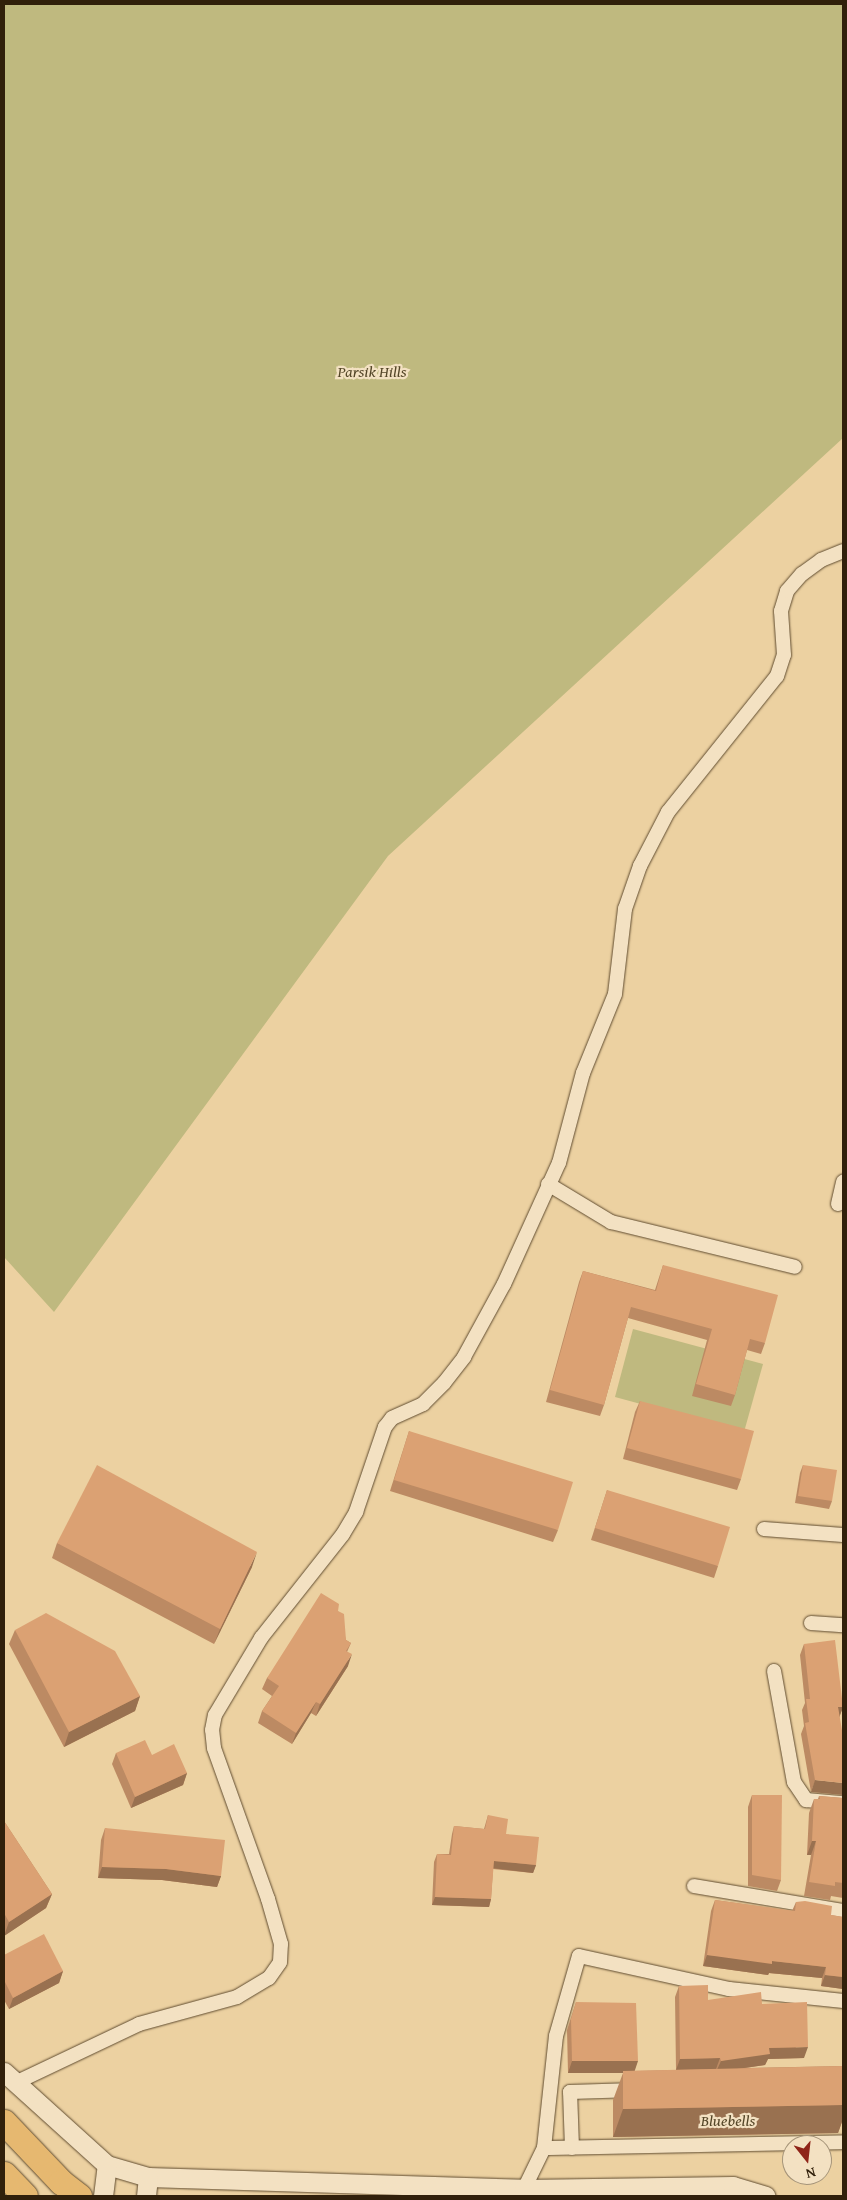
<!DOCTYPE html>
<style>
body{margin:0}
#map{position:relative;width:847px;height:2200px;overflow:hidden;background:#ecd1a1;font-family:"Gentium Book Plus",serif}
div>[style]{position:absolute}
.green>*{inset:0;background:#bfb97f}
.roads{filter:drop-shadow(0 0 1px #604c30) drop-shadow(0 0 1px #604c30)}
.street>*{height:14px;margin:-7px;padding:0 7px;transform-origin:7px;border-radius:7px;background:#f3e1c2}
.secondary>*{height:19px;margin:-9.5px;padding:0 9.5px;transform-origin:9.5px;border-radius:9.5px;background:#f3e1c2}
.highway>*{height:25px;margin:-12.5px;padding:0 12.5px;transform-origin:12.5px;border-radius:12.5px;background:#e6b870}
.wall>*{inset:0;background:#bc8a63}
.shaded-wall>*{inset:0;background:#997150}
.building>*{inset:0;background:#dba173}
span{translate:-50% -50%;white-space:nowrap;text-align:center;line-height:1.15;-webkit-text-stroke:4.5px #f3e1c2;paint-order:stroke}
.park-label{font-size:16px;color:#544628;font-style:italic}
.frame{position:absolute;inset:0;border:5px solid #31200b;pointer-events:none}
.north{position:absolute;left:782px;top:2135px;width:50px;height:50px;box-sizing:border-box;background:#f3e1c2;border:1px solid #a59479;border-radius:50%;rotate:164deg;font-size:14px;font-weight:700;line-height:20px;text-align:center;color:#31200b}
.north::after{content:'';display:block;margin:auto;width:18px;height:22px;background:#8f2418;clip-path:polygon(50% 0,100% 100%,50% 72%,0 100%)}
</style>
<div id="map">
<div class="green">
<i style="clip-path:polygon(4px 4px,843px 4px,843px 438px,388px 856px,54px 1312px,4px 1257px)"></i>
<i style="clip-path:polygon(633px 1329px,763px 1364px,744px 1432px,615px 1397px)"></i>
</div>
<div class="roads">
<div class="street">
<i style="left:548px;top:1184px;width:74px;rotate:31.1deg"></i>
<i style="left:611px;top:1222px;width:189px;rotate:13.7deg"></i>
<i style="left:838px;top:1204px;width:23px;rotate:-77deg"></i>
<i style="left:764px;top:1529px;width:79px;rotate:4.3deg"></i>
<i style="left:811px;top:1623px;width:32px;rotate:4deg"></i>
<i style="left:774px;top:1671px;width:113px;rotate:79.8deg"></i>
<i style="left:794px;top:1782px;width:22px;rotate:56deg"></i>
<i style="left:806px;top:1800px;width:37px;rotate:5deg"></i>
<i style="left:694px;top:1886px;width:151px;rotate:9.5deg"></i>
<i style="left:15px;top:2083px;width:137px;rotate:-25.4deg"></i>
<i style="left:139px;top:2024px;width:102px;rotate:-15.4deg"></i>
<i style="left:237px;top:1997px;width:37px;rotate:-31deg"></i>
<i style="left:269px;top:1978px;width:19px;rotate:-55deg"></i>
<i style="left:280px;top:1962px;width:18px;rotate:-87deg"></i>
<i style="left:281px;top:1944px;width:47px;rotate:-106.1deg"></i>
<i style="left:268px;top:1899px;width:160px;rotate:-109.7deg"></i>
<i style="left:214px;top:1748px;width:18px;rotate:-96deg"></i>
<i style="left:212px;top:1730px;width:15px;rotate:-79deg"></i>
<i style="left:215px;top:1715px;width:90px;rotate:-59.1deg"></i>
<i style="left:261px;top:1638px;width:132px;rotate:-51.7deg"></i>
<i style="left:343px;top:1534px;width:26px;rotate:-59deg"></i>
<i style="left:356px;top:1512px;width:90px;rotate:-71.2deg"></i>
<i style="left:385px;top:1427px;width:11px;rotate:-52deg"></i>
<i style="left:392px;top:1418px;width:34px;rotate:-24deg"></i>
<i style="left:423px;top:1404px;width:30px;rotate:-45deg"></i>
<i style="left:444px;top:1383px;width:33px;rotate:-52deg"></i>
<i style="left:464px;top:1357px;width:83px;rotate:-61.3deg"></i>
<i style="left:504px;top:1284px;width:133px;rotate:-65.6deg"></i>
<i style="left:559px;top:1163px;width:93px;rotate:-75.1deg"></i>
<i style="left:583px;top:1073px;width:85px;rotate:-67.9deg"></i>
<i style="left:615px;top:994px;width:86px;rotate:-83.3deg"></i>
<i style="left:625px;top:909px;width:46px;rotate:-70.8deg"></i>
<i style="left:640px;top:866px;width:61px;rotate:-62.6deg"></i>
<i style="left:668px;top:812px;width:174px;rotate:-51.3deg"></i>
<i style="left:777px;top:676px;width:22px;rotate:-72deg"></i>
<i style="left:784px;top:655px;width:44px;rotate:-93.9deg"></i>
<i style="left:781px;top:611px;width:21px;rotate:-73deg"></i>
<i style="left:787px;top:591px;width:23px;rotate:-49deg"></i>
<i style="left:802px;top:574px;width:24px;rotate:-36deg"></i>
<i style="left:821px;top:560px;width:24px;rotate:-22deg"></i>
<i style="left:544px;top:2148px;width:299px;rotate:-1.1deg"></i>
<i style="left:572px;top:2148px;width:56px;rotate:-92deg"></i>
<i style="left:570px;top:2092px;width:65px;rotate:-1.8deg"></i>
<i style="left:524px;top:2189px;width:46px;rotate:-64deg"></i>
<i style="left:544px;top:2148px;width:113px;rotate:-83.9deg"></i>
<i style="left:556px;top:2036px;width:83px;rotate:-74deg"></i>
<i style="left:579px;top:1956px;width:154px;rotate:12.4deg"></i>
<i style="left:729px;top:1989px;width:115px;rotate:6deg"></i>
</div>
<div class="secondary">
<i style="left:4px;top:2072px;width:139px;rotate:42.1deg"></i>
<i style="left:107px;top:2165px;width:43px;rotate:16.3deg"></i>
<i style="left:148px;top:2177px;width:376px;rotate:1.8deg"></i>
<i style="left:524px;top:2189px;width:209px;rotate:-0.8deg"></i>
<i style="left:733px;top:2186px;width:34px;rotate:17deg"></i>
<i style="left:103px;top:2196px;width:31px;rotate:-83deg"></i>
<i style="left:146px;top:2196px;width:19px;rotate:-84deg"></i>
</div>
<div class="highway">
<i style="left:4px;top:2122px;width:83px;rotate:46.5deg"></i>
<i style="left:61px;top:2182px;width:23px;rotate:38deg"></i>
<i style="left:4px;top:2174px;width:30px;rotate:46deg"></i>
</div>
</div>
<div class="wall">
<i style="clip-path:polygon(663px 1265px,765px 1343px,761px 1354px,747px 1350px,735px 1395px,731px 1406px,692px 1396px,707px 1340px,628px 1318px,604px 1405px,600px 1416px,546px 1402px,579px 1282px,583px 1271px,655px 1290px)"></i>
<i style="clip-path:polygon(640px 1401px,741px 1479px,737px 1490px,623px 1459px,635px 1412px)"></i>
<i style="clip-path:polygon(409px 1431px,558px 1530px,553px 1542px,390px 1491px)"></i>
<i style="clip-path:polygon(803px 1465px,832px 1501px,829px 1509px,795px 1503px,800px 1473px)"></i>
<i style="clip-path:polygon(607px 1490px,718px 1566px,714px 1578px,591px 1540px)"></i>
<i style="clip-path:polygon(57px 1543px,252px 1567px,214px 1644px,52px 1558px)"></i>
<i style="clip-path:polygon(338px 1611px,346px 1640px,351px 1643px,347px 1652px,348px 1666px,316px 1716px,311px 1713px,292px 1744px,258px 1723px,262px 1711px,272px 1696px,262px 1689px,267px 1678px)"></i>
<i style="clip-path:polygon(15px 1630px,140px 1696px,135px 1711px,64px 1747px,9px 1644px)"></i>
<i style="clip-path:polygon(804px 1644px,843px 1707px,811px 1792px,801px 1734px,804px 1726px,802px 1710px,805px 1703px,800px 1655px)"></i>
<i style="clip-path:polygon(116px 1753px,152px 1755px,187px 1773px,183px 1785px,131px 1808px,112px 1764px)"></i>
<i style="clip-path:polygon(752px 1795px,781px 1880px,777px 1891px,748px 1886px,748px 1807px)"></i>
<i style="clip-path:polygon(819px 1796px,843px 1798px,843px 1898px,831px 1896px,830px 1900px,804px 1896px,811px 1855px,807px 1855px,809px 1813px,814px 1799px,818px 1799px)"></i>
<i style="clip-path:polygon(488px 1815px,536px 1865px,533px 1873px,493px 1869px,491px 1899px,489px 1907px,432px 1905px,434px 1862px,437px 1854px,449px 1854px,452px 1834px,454px 1826px,484px 1829px)"></i>
<i style="clip-path:polygon(4px 1821px,52px 1894px,46px 1908px,4px 1936px)"></i>
<i style="clip-path:polygon(105px 1828px,221px 1876px,217px 1887px,162px 1880px,98px 1878px,101px 1840px)"></i>
<i style="clip-path:polygon(715px 1900px,792px 1911px,796px 1902px,831px 1915px,843px 1917px,843px 1989px,821px 1986px,822px 1978px,769px 1973px,768px 1975px,703px 1966px,711px 1911px)"></i>
<i style="clip-path:polygon(4px 1955px,63px 1971px,59px 1983px,9px 2009px,4px 2000px)"></i>
<i style="clip-path:polygon(679px 1986px,708px 2000px,762px 2004px,804px 2058px,768px 2059px,765px 2065px,745px 2068px,843px 2066px,843px 2119px,838px 2133px,613px 2137px,613px 2100px,623px 2073px,568px 2073px,567px 2030px,576px 2002px,634px 2071px,676px 2070px,675px 1997px)"></i>
</div>
<div class="shaded-wall">
<i style="clip-path:polygon(257px 1552px,252px 1567px,214px 1644px,220px 1629px)"></i>
<i style="clip-path:polygon(352px 1654px,348px 1666px,316px 1716px,320px 1704px)"></i>
<i style="clip-path:polygon(140px 1696px,135px 1711px,64px 1747px,69px 1732px)"></i>
<i style="clip-path:polygon(316px 1702px,311px 1713px,292px 1744px,296px 1733px)"></i>
<i style="clip-path:polygon(838px 1707px,843px 1707px,839px 1718px)"></i>
<i style="clip-path:polygon(187px 1773px,183px 1785px,131px 1808px,135px 1797px)"></i>
<i style="clip-path:polygon(815px 1780px,843px 1783px,843px 1795px,811px 1792px)"></i>
<i style="clip-path:polygon(812px 1841px,816px 1841px,811px 1855px,807px 1855px)"></i>
<i style="clip-path:polygon(494px 1861px,536px 1865px,533px 1873px,491px 1868px)"></i>
<i style="clip-path:polygon(102px 1867px,166px 1869px,221px 1876px,217px 1887px,162px 1880px,98px 1878px)"></i>
<i style="clip-path:polygon(52px 1894px,46px 1908px,4px 1936px,9px 1922px)"></i>
<i style="clip-path:polygon(435px 1897px,491px 1899px,489px 1907px,432px 1905px)"></i>
<i style="clip-path:polygon(707px 1955px,772px 1961px,826px 1967px,822px 1978px,769px 1973px,768px 1975px,703px 1966px)"></i>
<i style="clip-path:polygon(63px 1971px,59px 1983px,9px 2009px,13px 1998px)"></i>
<i style="clip-path:polygon(825px 1975px,843px 1977px,843px 1989px,821px 1986px)"></i>
<i style="clip-path:polygon(808px 2047px,804px 2058px,768px 2059px,765px 2065px,716px 2072px,721px 2061px,769px 2048px)"></i>
<i style="clip-path:polygon(720px 2058px,716px 2069px,676px 2070px,680px 2059px)"></i>
<i style="clip-path:polygon(572px 2061px,638px 2061px,634px 2073px,568px 2073px)"></i>
<i style="clip-path:polygon(843px 2105px,843px 2119px,838px 2133px,613px 2137px,623px 2109px)"></i>
</div>
<div class="building">
<i style="clip-path:polygon(663px 1265px,778px 1295px,765px 1343px,750px 1339px,735px 1395px,696px 1384px,712px 1329px,631px 1307px,604px 1405px,550px 1390px,583px 1271px,656px 1291px)"></i>
<i style="clip-path:polygon(640px 1401px,754px 1431px,741px 1479px,627px 1448px)"></i>
<i style="clip-path:polygon(409px 1431px,573px 1482px,558px 1530px,394px 1480px)"></i>
<i style="clip-path:polygon(97px 1465px,257px 1552px,220px 1629px,57px 1543px)"></i>
<i style="clip-path:polygon(803px 1465px,837px 1470px,832px 1501px,798px 1496px)"></i>
<i style="clip-path:polygon(607px 1490px,730px 1527px,718px 1566px,595px 1528px)"></i>
<i style="clip-path:polygon(321px 1593px,339px 1604px,338px 1611px,344px 1614px,346px 1640px,351px 1643px,346px 1651px,352px 1654px,320px 1704px,316px 1702px,296px 1733px,262px 1711px,279px 1686px,267px 1678px)"></i>
<i style="clip-path:polygon(46px 1613px,115px 1651px,140px 1696px,69px 1732px,15px 1630px)"></i>
<i style="clip-path:polygon(835px 1640px,843px 1707px,838px 1707px,843px 1736px,843px 1783px,815px 1780px,805px 1723px,809px 1722px,806px 1699px,810px 1699px,804px 1644px)"></i>
<i style="clip-path:polygon(145px 1740px,152px 1755px,174px 1744px,187px 1773px,135px 1797px,116px 1753px)"></i>
<i style="clip-path:polygon(752px 1795px,782px 1795px,781px 1880px,752px 1875px)"></i>
<i style="clip-path:polygon(819px 1796px,843px 1798px,843px 1883px,835px 1882px,835px 1886px,809px 1882px,816px 1841px,812px 1841px,814px 1799px,820px 1799px)"></i>
<i style="clip-path:polygon(488px 1815px,508px 1819px,506px 1834px,539px 1837px,536px 1865px,494px 1861px,491px 1899px,435px 1897px,437px 1854px,451px 1855px,454px 1826px,485px 1829px)"></i>
<i style="clip-path:polygon(4px 1821px,52px 1894px,9px 1922px,4px 1913px)"></i>
<i style="clip-path:polygon(105px 1828px,225px 1840px,221px 1876px,166px 1869px,102px 1867px)"></i>
<i style="clip-path:polygon(715px 1900px,795px 1911px,796px 1902px,805px 1901px,832px 1906px,831px 1915px,843px 1917px,843px 1977px,825px 1975px,826px 1967px,772px 1961px,772px 1964px,707px 1955px)"></i>
<i style="clip-path:polygon(44px 1934px,63px 1971px,13px 1998px,4px 1980px,4px 1955px)"></i>
<i style="clip-path:polygon(708px 1985px,708px 2000px,761px 1992px,762px 2004px,807px 2002px,808px 2047px,769px 2048px,770px 2054px,721px 2061px,720px 2058px,680px 2059px,679px 1986px)"></i>
<i style="clip-path:polygon(576px 2002px,636px 2003px,638px 2061px,572px 2061px,571px 2019px)"></i>
<i style="clip-path:polygon(843px 2066px,843px 2105px,623px 2109px,623px 2071px)"></i>
</div>
<div class="park-label">
<span style="left:372px;top:371px">Parsik Hills</span>
<span style="left:728px;top:2120px">Bluebells</span>
</div>
<div class="frame"></div>
<div class="north">N</div>
</div>
